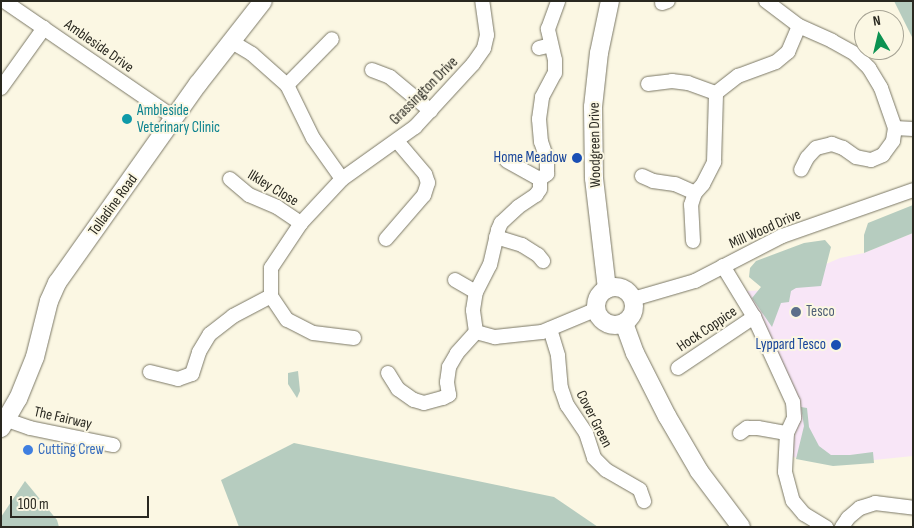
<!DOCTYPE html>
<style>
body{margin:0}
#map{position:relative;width:914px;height:528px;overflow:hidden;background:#fbf7e3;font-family:"Sofia Sans Condensed",sans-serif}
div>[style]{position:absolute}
.commercial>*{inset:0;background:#f8e6f7}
.green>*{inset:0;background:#b6ccbf}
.roads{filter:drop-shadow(0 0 1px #7b7866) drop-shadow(0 0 1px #7b7866)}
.minor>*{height:14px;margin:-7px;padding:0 7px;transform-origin:7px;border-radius:7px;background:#fff}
.major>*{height:18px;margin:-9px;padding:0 9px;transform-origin:9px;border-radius:9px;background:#fff}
.major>.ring{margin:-9px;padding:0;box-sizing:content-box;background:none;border:18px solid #fff;border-radius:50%}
.dots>*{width:14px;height:14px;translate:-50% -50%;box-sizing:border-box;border:2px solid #fbf7e3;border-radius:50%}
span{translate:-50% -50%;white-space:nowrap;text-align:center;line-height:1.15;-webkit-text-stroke:4px #fbf7e3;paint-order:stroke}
.street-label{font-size:15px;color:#292820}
.culture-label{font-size:15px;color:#0d838f}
.left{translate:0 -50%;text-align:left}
.transit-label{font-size:15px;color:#164399}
.right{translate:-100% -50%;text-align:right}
.service-label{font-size:15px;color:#4e5e75}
.shop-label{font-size:15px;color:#366cbe}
.frame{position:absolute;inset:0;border:2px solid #292820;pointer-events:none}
.north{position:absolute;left:854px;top:10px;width:50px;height:50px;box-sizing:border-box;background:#fbf7e3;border:1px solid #a7a495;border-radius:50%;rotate:351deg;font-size:14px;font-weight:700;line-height:20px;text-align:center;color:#292820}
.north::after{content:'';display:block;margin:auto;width:18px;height:22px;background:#0c9251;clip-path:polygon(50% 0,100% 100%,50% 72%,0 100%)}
.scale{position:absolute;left:10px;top:496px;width:139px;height:22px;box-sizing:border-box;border:2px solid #292820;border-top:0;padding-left:6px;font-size:15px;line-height:18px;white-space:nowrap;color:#292820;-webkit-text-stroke:4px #fbf7e3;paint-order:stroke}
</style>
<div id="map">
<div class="commercial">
<i style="clip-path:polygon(913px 233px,913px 456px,864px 461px,789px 457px,797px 426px,743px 291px,778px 290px,812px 270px,840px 258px,864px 253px)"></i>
</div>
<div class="green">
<i style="clip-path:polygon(894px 1px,913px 1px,913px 39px)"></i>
<i style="clip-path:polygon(913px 205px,913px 233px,864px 253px,864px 235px,868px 223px)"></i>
<i style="clip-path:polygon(825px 240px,831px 247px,821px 286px,796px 288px,791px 291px,789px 302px,781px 303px,772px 327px,752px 298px,761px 287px,749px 277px,750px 268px,756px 261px,804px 243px)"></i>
<i style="clip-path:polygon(298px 371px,300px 391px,297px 398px,288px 384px,288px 373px)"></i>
<i style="clip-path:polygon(801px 407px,807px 408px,809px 427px,819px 446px,831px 455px,850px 455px,873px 452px,874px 463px,833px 466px,796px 459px,804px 426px)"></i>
<i style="clip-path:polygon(294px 443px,554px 497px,598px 527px,239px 527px,221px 480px)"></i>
<i style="clip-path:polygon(25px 481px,57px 520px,59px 527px,1px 527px,1px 517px)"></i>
</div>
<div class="roads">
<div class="minor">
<i style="left:4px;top:1px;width:207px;rotate:34.4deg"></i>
<i style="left:766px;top:1px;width:41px;rotate:37.1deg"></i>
<i style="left:799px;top:26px;width:36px;rotate:24deg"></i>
<i style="left:832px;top:41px;width:26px;rotate:29deg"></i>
<i style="left:855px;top:54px;width:20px;rotate:45deg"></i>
<i style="left:869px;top:68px;width:23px;rotate:59deg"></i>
<i style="left:881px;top:88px;width:42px;rotate:70.7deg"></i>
<i style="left:895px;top:128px;width:13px;rotate:99deg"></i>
<i style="left:893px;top:141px;width:17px;rotate:126deg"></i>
<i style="left:883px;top:155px;width:13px;rotate:157deg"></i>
<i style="left:871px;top:160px;width:15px;rotate:-169deg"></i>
<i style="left:856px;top:157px;width:16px;rotate:-145deg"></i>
<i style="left:843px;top:148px;width:12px;rotate:-160deg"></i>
<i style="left:832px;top:144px;width:16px;rotate:166deg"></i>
<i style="left:816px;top:148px;width:13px;rotate:132deg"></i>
<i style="left:807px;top:158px;width:13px;rotate:117deg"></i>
<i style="left:662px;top:3px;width:6px;rotate:-18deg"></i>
<i style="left:232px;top:42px;width:23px;rotate:31deg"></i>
<i style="left:252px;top:54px;width:47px;rotate:41.5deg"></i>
<i style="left:287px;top:85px;width:59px;rotate:63.9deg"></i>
<i style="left:313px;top:138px;width:50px;rotate:54.7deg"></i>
<i style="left:539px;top:48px;width:12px;rotate:-14deg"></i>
<i style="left:372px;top:70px;width:19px;rotate:21deg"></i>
<i style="left:390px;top:77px;width:53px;rotate:39.7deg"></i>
<i style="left:648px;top:84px;width:24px;rotate:-7deg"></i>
<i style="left:672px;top:81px;width:16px;rotate:7deg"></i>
<i style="left:688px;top:83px;width:30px;rotate:20deg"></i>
<i style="left:287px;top:85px;width:64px;rotate:-45.6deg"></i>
<i style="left:1px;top:88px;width:74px;rotate:-54.4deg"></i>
<i style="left:895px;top:128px;width:18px;rotate:3deg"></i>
<i style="left:507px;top:161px;width:38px;rotate:29deg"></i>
<i style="left:642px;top:176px;width:12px;rotate:24deg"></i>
<i style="left:653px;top:181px;width:22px;rotate:8deg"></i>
<i style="left:675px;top:184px;width:22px;rotate:24deg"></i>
<i style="left:230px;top:179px;width:25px;rotate:40deg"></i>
<i style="left:249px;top:195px;width:30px;rotate:23deg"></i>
<i style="left:277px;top:207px;width:29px;rotate:34deg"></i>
<i style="left:496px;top:237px;width:27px;rotate:17deg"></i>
<i style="left:522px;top:245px;width:19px;rotate:32deg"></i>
<i style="left:538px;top:255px;width:8px;rotate:50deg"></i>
<i style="left:386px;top:239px;width:58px;rotate:-49.2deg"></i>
<i style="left:424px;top:195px;width:13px;rotate:-72deg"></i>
<i style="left:428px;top:183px;width:9px;rotate:-108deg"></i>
<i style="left:425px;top:174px;width:43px;rotate:-130.3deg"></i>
<i style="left:693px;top:241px;width:36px;rotate:-93deg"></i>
<i style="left:691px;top:205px;width:13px;rotate:-72deg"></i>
<i style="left:695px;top:193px;width:12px;rotate:-48deg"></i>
<i style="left:703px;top:184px;width:25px;rotate:-63deg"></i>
<i style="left:714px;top:162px;width:69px;rotate:-88.3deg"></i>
<i style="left:716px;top:93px;width:28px;rotate:-38deg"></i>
<i style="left:738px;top:76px;width:40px;rotate:-20.2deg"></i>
<i style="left:776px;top:62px;width:16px;rotate:-40deg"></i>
<i style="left:788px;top:52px;width:28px;rotate:-67deg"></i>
<i style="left:723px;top:266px;width:60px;rotate:58.7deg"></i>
<i style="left:754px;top:317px;width:94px;rotate:65.4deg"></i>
<i style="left:793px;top:402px;width:16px;rotate:86deg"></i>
<i style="left:794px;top:418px;width:17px;rotate:115deg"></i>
<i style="left:787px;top:433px;width:39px;rotate:93deg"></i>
<i style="left:785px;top:472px;width:30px;rotate:75deg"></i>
<i style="left:793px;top:501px;width:17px;rotate:50deg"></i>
<i style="left:804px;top:514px;width:26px;rotate:31deg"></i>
<i style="left:455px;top:280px;width:24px;rotate:30deg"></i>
<i style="left:633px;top:299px;width:65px;rotate:-16.2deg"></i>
<i style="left:695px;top:281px;width:98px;rotate:-27.3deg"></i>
<i style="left:782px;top:236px;width:139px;rotate:-19.3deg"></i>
<i style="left:550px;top:329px;width:28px;rotate:73deg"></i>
<i style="left:558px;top:356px;width:32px;rotate:85deg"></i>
<i style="left:561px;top:388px;width:18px;rotate:71deg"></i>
<i style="left:567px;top:405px;width:34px;rotate:56deg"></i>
<i style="left:586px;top:433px;width:26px;rotate:72deg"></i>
<i style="left:594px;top:458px;width:17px;rotate:45deg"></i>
<i style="left:606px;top:470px;width:39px;rotate:30deg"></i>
<i style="left:640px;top:490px;width:12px;rotate:70deg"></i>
<i style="left:476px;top:332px;width:22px;rotate:-98deg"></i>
<i style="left:473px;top:310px;width:18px;rotate:-81deg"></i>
<i style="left:476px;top:292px;width:30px;rotate:-63deg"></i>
<i style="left:490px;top:265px;width:36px;rotate:-77deg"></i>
<i style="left:498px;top:230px;width:8px;rotate:-67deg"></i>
<i style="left:501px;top:223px;width:23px;rotate:-43deg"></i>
<i style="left:518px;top:207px;width:22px;rotate:-34deg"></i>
<i style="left:536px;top:195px;width:7px;rotate:-56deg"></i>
<i style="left:540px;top:189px;width:10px;rotate:-90deg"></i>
<i style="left:540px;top:179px;width:9px;rotate:-36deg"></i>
<i style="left:547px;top:174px;width:15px;rotate:-90deg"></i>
<i style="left:547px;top:159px;width:18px;rotate:-109deg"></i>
<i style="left:541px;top:142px;width:23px;rotate:-95deg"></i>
<i style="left:539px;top:119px;width:22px;rotate:-82deg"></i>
<i style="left:542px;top:97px;width:27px;rotate:-62deg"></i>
<i style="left:555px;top:73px;width:13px;rotate:-90deg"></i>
<i style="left:555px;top:60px;width:32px;rotate:-103deg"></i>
<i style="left:548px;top:29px;width:30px;rotate:-70deg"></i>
<i style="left:476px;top:332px;width:20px;rotate:15deg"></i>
<i style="left:495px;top:337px;width:47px;rotate:-6.1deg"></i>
<i style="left:542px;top:332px;width:52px;rotate:-22.6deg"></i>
<i style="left:590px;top:312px;width:7px"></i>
<i style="left:354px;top:338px;width:41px;rotate:-173deg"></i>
<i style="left:313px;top:333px;width:29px;rotate:-153deg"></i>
<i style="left:287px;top:320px;width:29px;rotate:-124deg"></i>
<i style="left:271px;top:296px;width:28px;rotate:-90deg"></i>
<i style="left:271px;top:268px;width:54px;rotate:-56.3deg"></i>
<i style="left:301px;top:223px;width:60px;rotate:-47deg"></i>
<i style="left:342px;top:179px;width:90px;rotate:-35.5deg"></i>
<i style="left:415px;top:127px;width:86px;rotate:-47.4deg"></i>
<i style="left:473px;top:64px;width:19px;rotate:-55deg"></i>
<i style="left:484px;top:48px;width:13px;rotate:-77deg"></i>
<i style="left:487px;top:35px;width:34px;rotate:-98deg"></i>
<i style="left:678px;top:368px;width:92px;rotate:-33.9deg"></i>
<i style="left:150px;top:372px;width:29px;rotate:14deg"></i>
<i style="left:178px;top:379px;width:15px;rotate:-20deg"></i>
<i style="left:192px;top:374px;width:23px;rotate:-72deg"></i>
<i style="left:199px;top:352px;width:21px;rotate:-59deg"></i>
<i style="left:210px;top:334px;width:29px;rotate:-38deg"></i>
<i style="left:233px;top:316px;width:43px;rotate:-27.8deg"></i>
<i style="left:388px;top:373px;width:19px;rotate:58deg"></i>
<i style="left:398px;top:389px;width:19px;rotate:35deg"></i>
<i style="left:414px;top:400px;width:10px;rotate:17deg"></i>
<i style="left:424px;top:403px;width:20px;rotate:-15deg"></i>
<i style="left:443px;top:398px;width:7px;rotate:-27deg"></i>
<i style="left:449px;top:395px;width:13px;rotate:-99deg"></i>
<i style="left:447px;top:382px;width:15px;rotate:-82deg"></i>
<i style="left:449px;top:367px;width:16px;rotate:-60deg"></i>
<i style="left:457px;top:353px;width:28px;rotate:-48deg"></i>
<i style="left:7px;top:420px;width:24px;rotate:19deg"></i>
<i style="left:30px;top:428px;width:85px;rotate:11.6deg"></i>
<i style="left:740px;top:433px;width:9px;rotate:-36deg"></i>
<i style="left:747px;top:428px;width:11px"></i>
<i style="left:758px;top:428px;width:29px;rotate:10deg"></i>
<i style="left:842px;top:527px;width:11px;rotate:-56deg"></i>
<i style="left:848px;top:518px;width:16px;rotate:-40deg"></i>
<i style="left:860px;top:508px;width:16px;rotate:-18deg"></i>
<i style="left:875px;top:503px;width:38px;rotate:7deg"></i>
</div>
<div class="major">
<i class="ring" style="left:596px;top:287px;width:20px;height:20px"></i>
<i style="left:607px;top:289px;width:112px;rotate:-96.7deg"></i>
<i style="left:594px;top:178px;width:71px;rotate:-90.8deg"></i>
<i style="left:593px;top:107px;width:54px;rotate:-83.7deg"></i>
<i style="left:599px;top:53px;width:53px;rotate:-78.1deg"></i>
<i style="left:624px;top:323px;width:32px;rotate:70deg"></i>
<i style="left:635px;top:353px;width:71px;rotate:63.1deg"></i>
<i style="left:667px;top:416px;width:64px;rotate:59.8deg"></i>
<i style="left:699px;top:471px;width:70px;rotate:53.1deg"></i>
<i style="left:1px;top:428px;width:34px;rotate:-60deg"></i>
<i style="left:18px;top:399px;width:45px;rotate:-68deg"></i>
<i style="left:35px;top:357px;width:58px;rotate:-76deg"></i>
<i style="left:49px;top:301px;width:20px;rotate:-66deg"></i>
<i style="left:57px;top:283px;width:244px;rotate:-54.7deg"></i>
<i style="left:198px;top:84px;width:105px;rotate:-51.9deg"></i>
</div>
</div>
<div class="dots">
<i style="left:127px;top:119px;background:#0f9aa8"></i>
<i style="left:577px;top:158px;background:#1a4fb4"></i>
<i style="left:796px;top:312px;background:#5c6f8a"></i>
<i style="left:836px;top:345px;background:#1a4fb4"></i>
<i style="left:28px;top:450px;background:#3f7fe0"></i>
</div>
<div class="street-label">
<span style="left:99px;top:46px;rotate:35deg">Ambleside Drive</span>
<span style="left:424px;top:91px;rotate:-45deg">Grassington Drive</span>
<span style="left:595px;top:145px;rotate:-91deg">Woodgreen Drive</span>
<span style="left:273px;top:188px;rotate:31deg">Ilkley Close</span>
<span style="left:113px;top:205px;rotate:-54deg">Tolladine Road</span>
<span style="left:765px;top:229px;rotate:-24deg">Mill Wood Drive</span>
<span style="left:707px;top:329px;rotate:-34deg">Hock Coppice</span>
<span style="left:63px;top:418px;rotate:13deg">The Fairway</span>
<span style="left:594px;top:419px;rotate:63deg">Cover Green</span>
</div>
<div class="culture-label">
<span class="left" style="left:137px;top:119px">Ambleside<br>Veterinary Clinic</span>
</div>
<div class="transit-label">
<span class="right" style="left:567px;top:158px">Home Meadow</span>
<span class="right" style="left:826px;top:345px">Lyppard Tesco</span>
</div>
<div class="service-label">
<span class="left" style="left:806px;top:312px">Tesco</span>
</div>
<div class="shop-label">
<span class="left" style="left:38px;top:450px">Cutting Crew</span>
</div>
<div class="frame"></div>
<div class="north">N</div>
<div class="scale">100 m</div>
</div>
